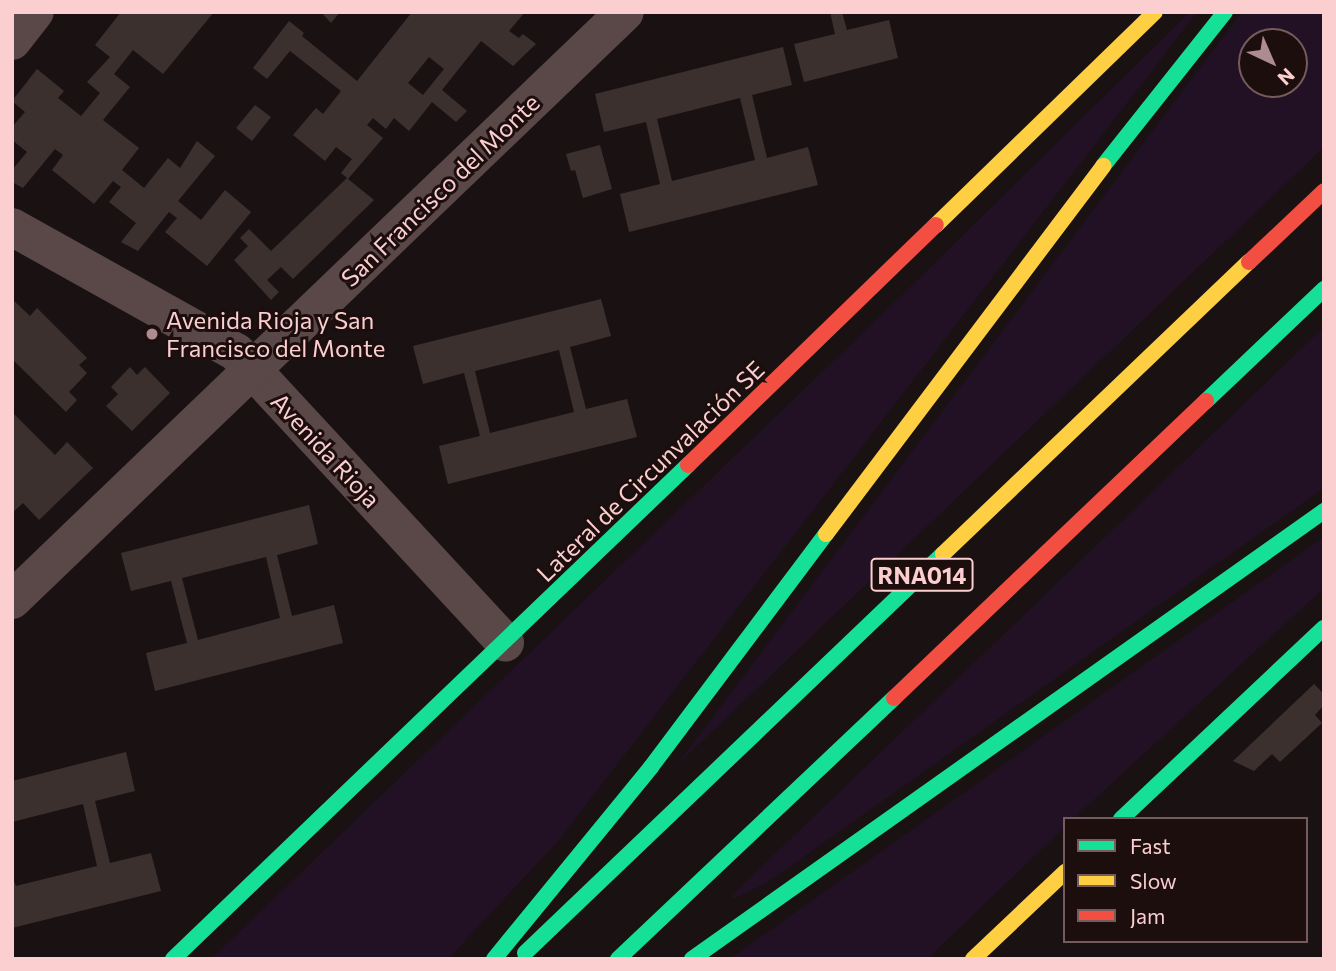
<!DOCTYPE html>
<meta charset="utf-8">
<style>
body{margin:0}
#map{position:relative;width:1336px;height:971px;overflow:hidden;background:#1a1212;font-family:Commissioner,sans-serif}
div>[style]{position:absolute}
.green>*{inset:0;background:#221124}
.building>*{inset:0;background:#3c302f}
.street>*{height:38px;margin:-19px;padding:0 19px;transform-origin:19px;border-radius:19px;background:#5a4748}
.fast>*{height:16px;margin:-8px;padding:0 8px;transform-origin:8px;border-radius:8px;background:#16e098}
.slow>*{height:16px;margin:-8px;padding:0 8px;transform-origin:8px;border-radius:8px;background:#ffcf43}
.jam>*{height:16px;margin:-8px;padding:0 8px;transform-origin:8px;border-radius:8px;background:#f24e42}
.dots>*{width:19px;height:19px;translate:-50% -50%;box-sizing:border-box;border:4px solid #1d0e0e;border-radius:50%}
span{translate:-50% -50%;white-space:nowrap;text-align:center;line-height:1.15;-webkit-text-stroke:6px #1d0e0e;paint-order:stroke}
.shield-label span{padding:2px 5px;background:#1d0e0e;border:2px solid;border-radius:5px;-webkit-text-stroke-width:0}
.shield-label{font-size:23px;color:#fbced0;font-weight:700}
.street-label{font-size:24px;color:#fbced0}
.poi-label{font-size:24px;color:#fbced0}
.left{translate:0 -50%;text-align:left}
.frame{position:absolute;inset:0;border:14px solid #fbced0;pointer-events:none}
.legend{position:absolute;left:1063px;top:817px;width:245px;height:126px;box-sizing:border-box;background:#1d0e0e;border:2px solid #765b5c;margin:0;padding:9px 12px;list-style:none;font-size:21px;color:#fbced0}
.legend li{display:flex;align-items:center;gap:14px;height:35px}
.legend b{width:35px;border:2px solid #765b5c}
.north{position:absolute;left:1238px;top:28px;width:70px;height:70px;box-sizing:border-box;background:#1d0e0e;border:2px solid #765b5c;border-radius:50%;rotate:136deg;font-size:19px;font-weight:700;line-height:28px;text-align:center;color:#fbced0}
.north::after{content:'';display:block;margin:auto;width:24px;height:32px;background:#ac8c8e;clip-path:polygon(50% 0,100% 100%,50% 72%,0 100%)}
</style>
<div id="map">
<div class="green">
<i style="clip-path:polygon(1190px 12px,1197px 12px,558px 841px,448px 959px,211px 959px,895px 302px)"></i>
<i style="clip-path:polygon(evenodd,1242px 12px,1324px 12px,1324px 147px,676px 766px,1242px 12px,1252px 42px,1294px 42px,1294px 84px,1252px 84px,1252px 42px)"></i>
<i style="clip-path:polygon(1324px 327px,1324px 488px,768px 882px,733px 899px,731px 896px)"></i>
<i style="clip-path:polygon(1324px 537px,1324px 588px,1073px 819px,1065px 819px,1065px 827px,927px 959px,730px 959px)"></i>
</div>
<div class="building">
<i style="clip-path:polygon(121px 12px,214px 12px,163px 74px,133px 50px,114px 74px,130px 87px,103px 120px,139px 148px,122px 170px,144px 188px,168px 158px,180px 168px,197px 141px,215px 156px,178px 201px,201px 220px,225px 190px,251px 212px,207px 266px,165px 232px,177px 218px,169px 212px,138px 251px,121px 242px,136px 223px,109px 202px,121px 187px,113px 181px,94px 204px,52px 170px,63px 155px,55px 149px,23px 188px,12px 182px,12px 170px,27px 152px,12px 140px,12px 127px,25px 112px,12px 101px,37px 69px,64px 91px,58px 98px,81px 116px,100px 93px,87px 82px,110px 57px,95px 45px)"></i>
<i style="clip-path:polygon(321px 12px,340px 12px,331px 23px)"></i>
<i style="clip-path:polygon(evenodd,412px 12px,525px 12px,509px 31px,519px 38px,523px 34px,536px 44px,513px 66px,481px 41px,442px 90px,467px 111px,456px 122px,432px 102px,409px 131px,394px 118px,386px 129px,373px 118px,367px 125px,383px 138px,348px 179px,374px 200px,293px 279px,281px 267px,267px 280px,279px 292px,271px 300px,234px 260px,248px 246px,240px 238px,249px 229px,271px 251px,347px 178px,341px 173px,352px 159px,336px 147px,325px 161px,293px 135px,316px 108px,323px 114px,341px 91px,290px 51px,267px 79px,253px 68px,289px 21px,304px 33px,302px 36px,357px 81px,412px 12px,429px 57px,444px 69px,423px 95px,408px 83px,429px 57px)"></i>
<i style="clip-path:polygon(830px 12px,842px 12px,847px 30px,889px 20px,898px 58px,804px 82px,794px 44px,835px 34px)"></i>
<i style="clip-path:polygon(evenodd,783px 47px,792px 85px,752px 95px,767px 158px,808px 147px,818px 185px,629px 232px,620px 194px,660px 184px,646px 122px,604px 132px,595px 94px,783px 47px,740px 98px,755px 160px,672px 181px,657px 119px,740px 98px)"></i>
<i style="clip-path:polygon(255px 105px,271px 117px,252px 141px,236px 128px)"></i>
<i style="clip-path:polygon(600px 145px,612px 189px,583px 198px,575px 170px,571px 171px,566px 154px)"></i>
<i style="clip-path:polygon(12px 299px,30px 316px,37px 308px,87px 358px,79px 365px,87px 373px,69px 392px,77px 400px,66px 412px,12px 359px)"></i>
<i style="clip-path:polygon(evenodd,601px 299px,611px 336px,570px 347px,586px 409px,627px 399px,637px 437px,448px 484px,439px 446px,480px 436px,464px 373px,423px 384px,413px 346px,601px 299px,559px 350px,574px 412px,490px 433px,475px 371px,559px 350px)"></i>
<i style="clip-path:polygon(130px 367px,137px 375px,145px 367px,170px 393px,132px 431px,106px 406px,118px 394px,111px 387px)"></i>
<i style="clip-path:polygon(12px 412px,55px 455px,67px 442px,93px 468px,39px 520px,23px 503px,12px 513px)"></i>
<i style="clip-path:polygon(evenodd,309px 505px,318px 544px,277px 555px,292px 616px,334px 605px,343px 643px,155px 691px,146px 653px,187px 643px,171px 581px,131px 591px,121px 553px,309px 505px,266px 557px,280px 618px,198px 640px,182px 578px,266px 557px)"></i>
<i style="clip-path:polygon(1314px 684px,1324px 694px,1324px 705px,1315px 715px,1322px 723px,1280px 762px,1272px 754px,1254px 771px,1233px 761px)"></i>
<i style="clip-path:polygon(126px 752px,135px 791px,95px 801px,110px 863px,151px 853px,161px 891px,12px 928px,12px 876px,16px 886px,97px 866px,83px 804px,12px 822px,12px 781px)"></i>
</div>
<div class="street">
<i style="left:12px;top:41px;width:37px;rotate:-52deg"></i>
<i style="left:12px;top:227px;width:257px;rotate:29.2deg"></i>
<i style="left:236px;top:352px;width:396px;rotate:47.2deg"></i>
<i style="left:12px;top:600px;width:849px;rotate:-43.81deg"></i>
</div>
<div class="fast">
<i style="left:1103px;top:166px;width:196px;rotate:-51.6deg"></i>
<i style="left:1206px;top:401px;width:163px;rotate:-43.5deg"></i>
<i style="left:1121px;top:819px;width:279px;rotate:-43.3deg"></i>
<i style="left:525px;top:953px;width:578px;rotate:-43.67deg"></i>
<i style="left:173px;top:959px;width:714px;rotate:-43.81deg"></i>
<i style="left:494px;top:959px;width:248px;rotate:-50.7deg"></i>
<i style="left:651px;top:767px;width:291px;rotate:-53.1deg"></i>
<i style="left:618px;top:959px;width:380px;rotate:-43.4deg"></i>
<i style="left:692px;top:959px;width:775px;rotate:-35.33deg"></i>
</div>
<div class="slow">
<i style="left:936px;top:225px;width:305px;rotate:-44.2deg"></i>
<i style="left:826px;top:534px;width:461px;rotate:-53deg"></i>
<i style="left:943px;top:554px;width:423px;rotate:-43.7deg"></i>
<i style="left:973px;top:959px;width:127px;rotate:-43.4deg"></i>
</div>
<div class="jam">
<i style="left:1249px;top:262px;width:103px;rotate:-43.4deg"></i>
<i style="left:688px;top:465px;width:345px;rotate:-44.1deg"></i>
<i style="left:894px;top:698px;width:431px;rotate:-43.6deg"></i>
</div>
<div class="dots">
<i style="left:152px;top:334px;background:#ac8c8e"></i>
</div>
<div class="shield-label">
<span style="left:922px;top:575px">RNA014</span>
</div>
<div class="street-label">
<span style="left:440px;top:190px;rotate:-44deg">San Francisco del Monte</span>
<span style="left:326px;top:450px;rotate:47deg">Avenida Rioja</span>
<span style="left:650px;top:471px;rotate:-44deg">Lateral de Circunvalación SE</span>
</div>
<div class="poi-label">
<span class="left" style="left:166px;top:334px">Avenida Rioja y San<br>Francisco del Monte</span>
</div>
<div class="frame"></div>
<ul class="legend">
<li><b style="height:9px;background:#16e098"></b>Fast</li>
<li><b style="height:9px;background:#ffcf43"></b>Slow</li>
<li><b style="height:9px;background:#f24e42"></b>Jam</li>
</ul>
<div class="north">N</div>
</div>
